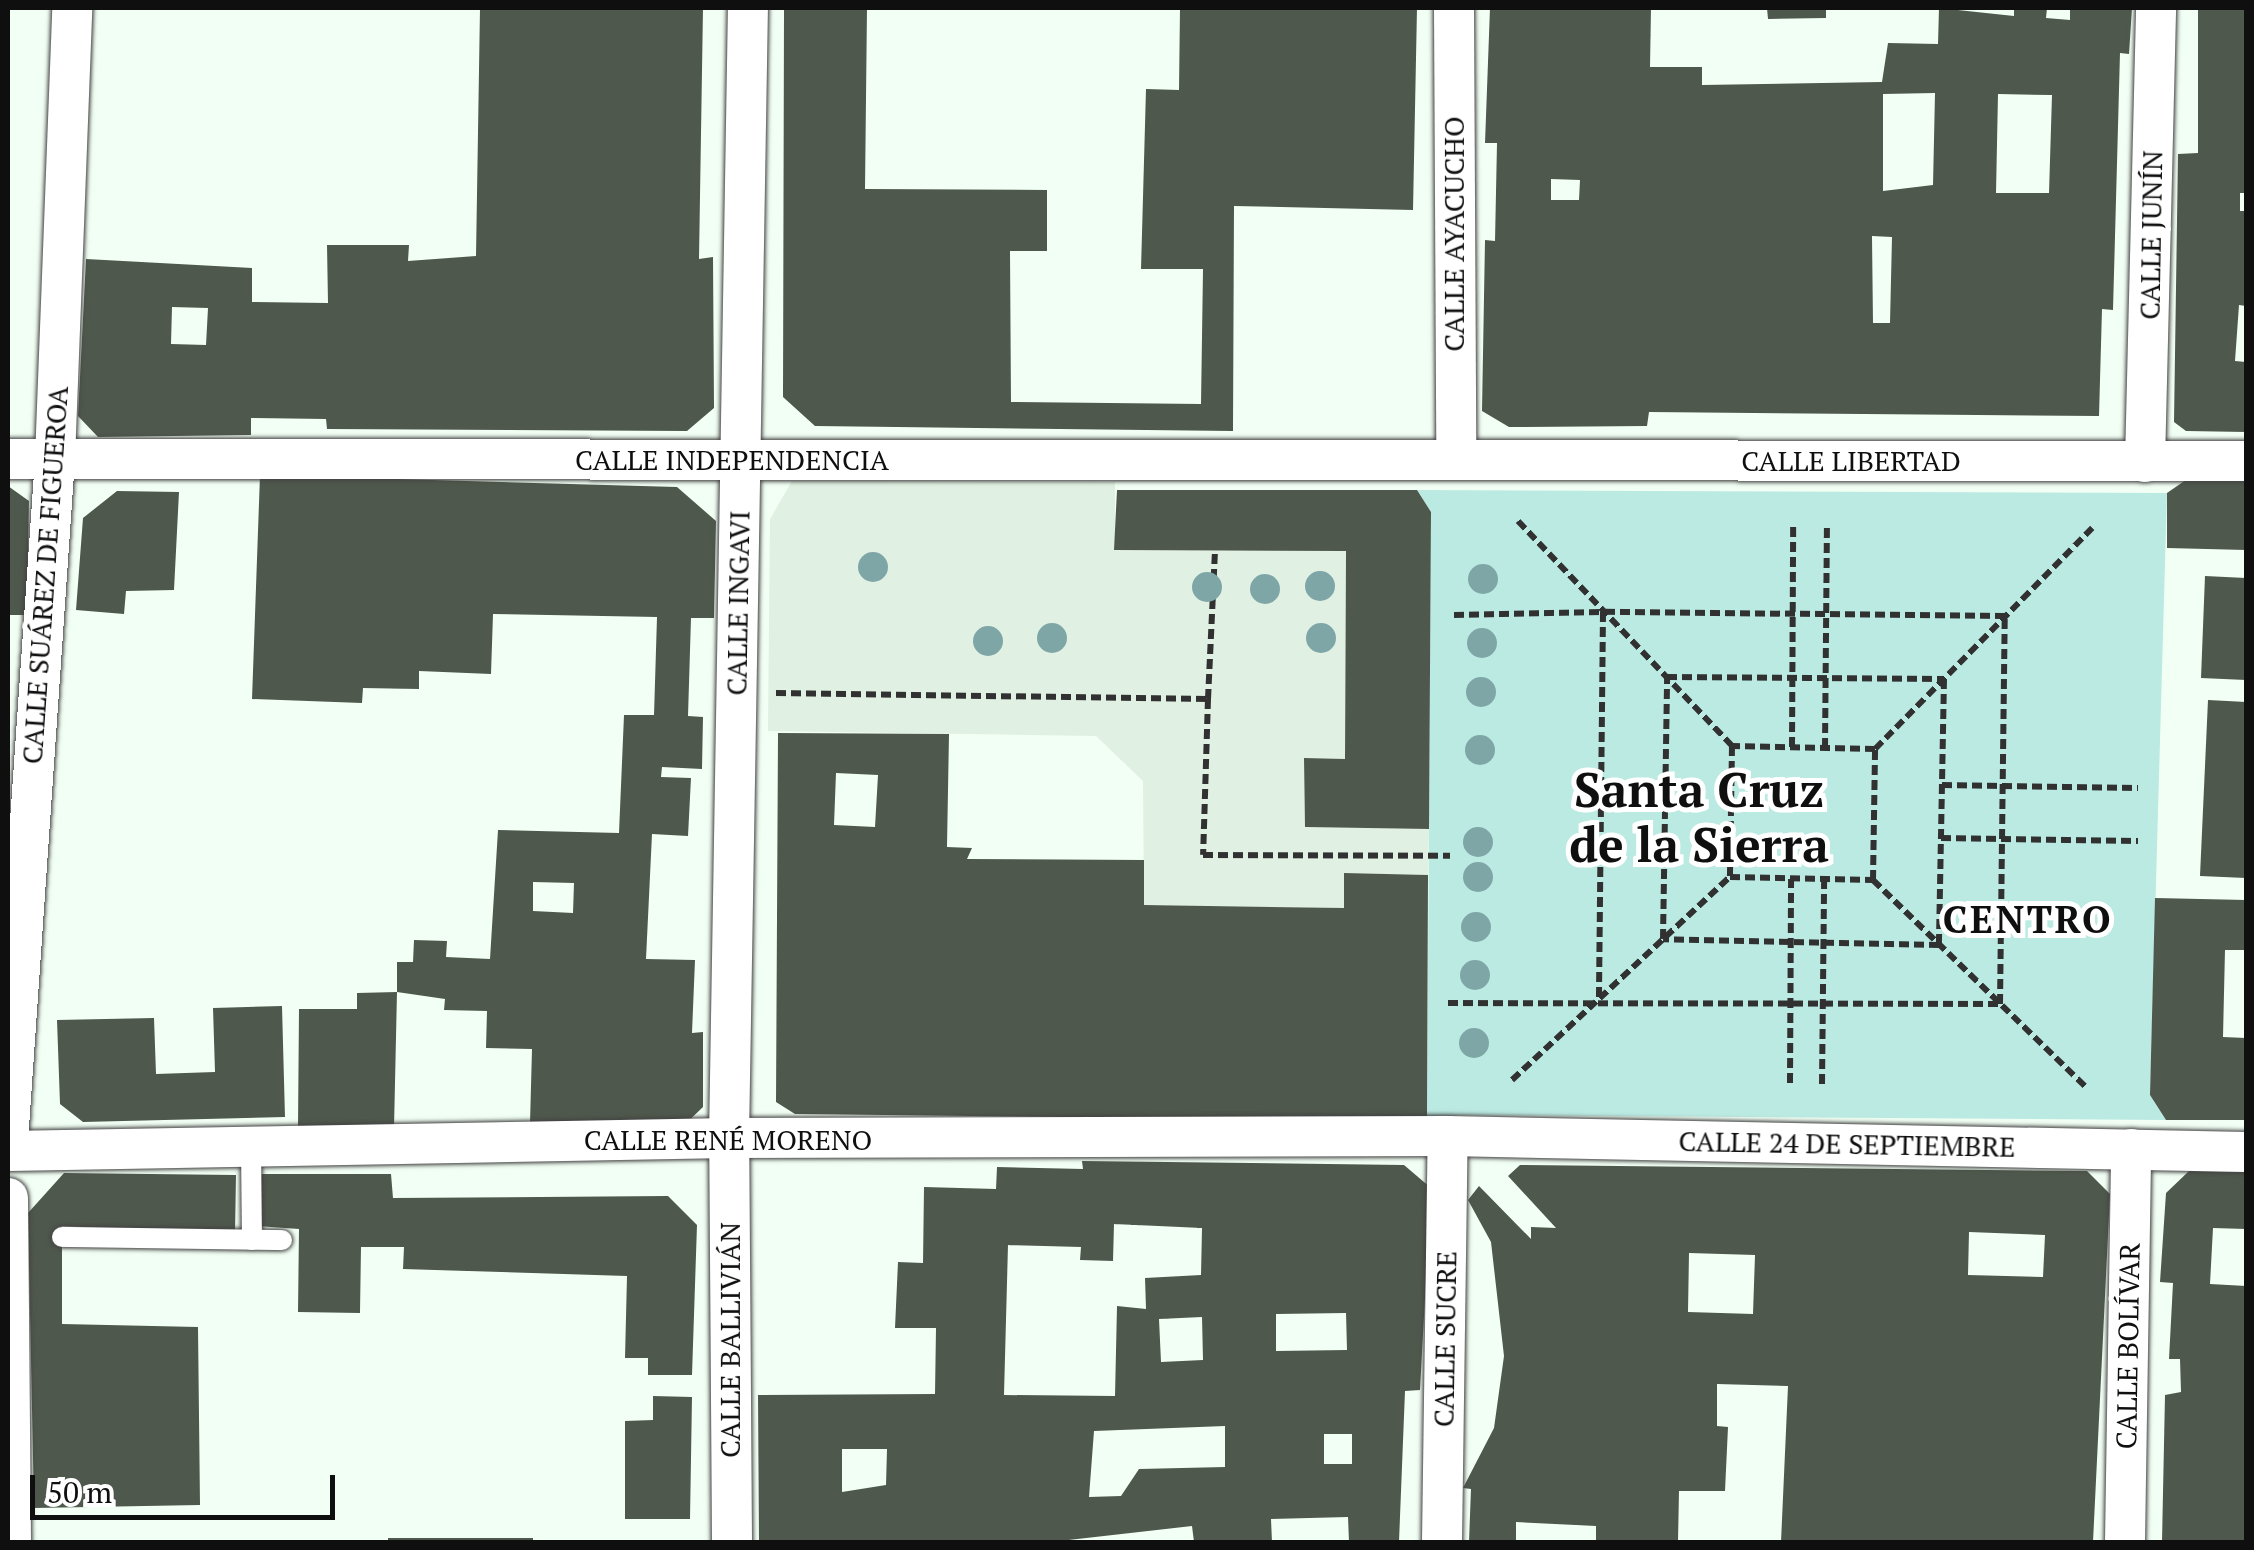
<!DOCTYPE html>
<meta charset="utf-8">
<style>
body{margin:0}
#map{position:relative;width:2254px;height:1550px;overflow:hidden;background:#f2fff4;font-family:"PT Serif",serif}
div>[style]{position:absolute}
.green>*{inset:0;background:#bbeae2}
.plaza>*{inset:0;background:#e0f0e2}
.building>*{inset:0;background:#4f584c}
.path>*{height:6px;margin-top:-3px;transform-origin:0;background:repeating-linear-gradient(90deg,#313131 0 10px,transparent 0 15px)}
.roads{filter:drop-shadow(0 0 2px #424242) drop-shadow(0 0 2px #424242)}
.lane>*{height:20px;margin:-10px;padding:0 10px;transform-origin:10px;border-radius:10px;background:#fff}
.street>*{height:40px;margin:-20px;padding:0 20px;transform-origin:20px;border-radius:20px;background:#fff}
.trees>*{width:30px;height:30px;margin:-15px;border-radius:50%;background:#7ea6a6}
span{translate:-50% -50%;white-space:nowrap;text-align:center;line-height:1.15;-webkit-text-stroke:10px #fff;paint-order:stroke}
.street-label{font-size:28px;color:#0f0f0f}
.district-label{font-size:38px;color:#0f0f0f;font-weight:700;letter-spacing:2.5px}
.town-label{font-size:48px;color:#0f0f0f;font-weight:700}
.frame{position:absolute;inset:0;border:10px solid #0f0f0f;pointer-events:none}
.scale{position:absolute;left:30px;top:1475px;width:305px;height:45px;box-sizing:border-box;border:5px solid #0f0f0f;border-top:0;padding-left:12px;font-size:30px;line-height:35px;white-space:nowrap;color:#0f0f0f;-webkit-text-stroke:8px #fff;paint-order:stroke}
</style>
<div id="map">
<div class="green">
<i style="clip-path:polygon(1417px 490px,2167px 493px,2150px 1095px,2166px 1120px,1459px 1115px,1427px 1121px,1431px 512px)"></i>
</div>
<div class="plaza">
<i style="clip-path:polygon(792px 481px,1115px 482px,1115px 550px,1346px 551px,1345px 759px,1304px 758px,1305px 827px,1429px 829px,1428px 875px,1344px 873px,1344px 908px,1144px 905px,1143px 781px,1096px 736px,768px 731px,770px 519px)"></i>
</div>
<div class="building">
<i style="clip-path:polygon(evenodd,480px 8px,703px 8px,699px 259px,713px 257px,714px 408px,687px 431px,327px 429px,326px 419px,251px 418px,251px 435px,98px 437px,78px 416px,86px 259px,252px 268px,252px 302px,328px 303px,327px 245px,409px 245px,408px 261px,476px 256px,480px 8px,172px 307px,208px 308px,206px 345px,171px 344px,172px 307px)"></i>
<i style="clip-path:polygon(784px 8px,867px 8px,865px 189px,1047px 190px,1047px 251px,1010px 251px,1011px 402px,1201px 404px,1203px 269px,1141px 269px,1146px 89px,1179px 90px,1180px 8px,1417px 8px,1413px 210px,1234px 206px,1233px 431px,815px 426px,783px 397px)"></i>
<i style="clip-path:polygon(evenodd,1490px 8px,1651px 8px,1650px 67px,1702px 67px,1702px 85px,1882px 82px,1888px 43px,1938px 44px,1939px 8px,2014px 16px,2014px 8px,2047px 8px,2046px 18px,2070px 20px,2070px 8px,2132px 8px,2129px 54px,2120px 53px,2113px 310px,2102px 309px,2099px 416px,1649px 412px,1647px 426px,1509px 427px,1482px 411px,1485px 240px,1495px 241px,1497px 143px,1485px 143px,1490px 8px,1935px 93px,1933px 185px,1883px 191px,1883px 94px,1935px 93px,1490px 8px,1998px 94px,2052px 95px,2049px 193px,1996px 193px,1998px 94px,1490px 8px,1551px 179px,1580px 180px,1579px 200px,1551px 200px,1551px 179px,1490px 8px,1872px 236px,1892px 237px,1890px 323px,1873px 323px,1872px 236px)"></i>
<i style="clip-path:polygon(1767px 8px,1826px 8px,1826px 18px,1768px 19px)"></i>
<i style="clip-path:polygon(2198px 8px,2246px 8px,2246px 193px,2240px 193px,2240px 211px,2246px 211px,2246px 306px,2239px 305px,2235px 361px,2246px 362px,2246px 432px,2186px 431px,2174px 422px,2178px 154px,2198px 153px)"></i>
<i style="clip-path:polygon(evenodd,260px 475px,677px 487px,716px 521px,714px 618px,691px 618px,688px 716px,703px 717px,702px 769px,662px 767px,661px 777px,691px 778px,688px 836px,652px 834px,646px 959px,695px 960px,692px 1033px,703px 1032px,703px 1107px,680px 1129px,530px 1123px,532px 1049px,486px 1048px,487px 1011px,444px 1010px,445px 999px,397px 992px,394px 1128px,298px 1126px,299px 1009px,357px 1009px,357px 993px,397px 992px,397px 962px,413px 962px,414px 940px,447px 941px,446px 957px,490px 959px,498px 830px,619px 833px,624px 715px,654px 715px,657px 617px,493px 614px,491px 674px,419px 671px,419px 689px,363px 688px,362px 703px,252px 699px,260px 475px,533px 882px,574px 883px,573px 913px,533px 911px,533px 882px)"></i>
<i style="clip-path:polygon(2193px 475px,2246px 475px,2246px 550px,2167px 548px,2167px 493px)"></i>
<i style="clip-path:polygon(8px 486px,29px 501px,27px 615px,8px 615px)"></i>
<i style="clip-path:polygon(1117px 490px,1417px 490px,1431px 512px,1429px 829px,1305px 827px,1304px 758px,1345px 759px,1346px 551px,1114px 550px)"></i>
<i style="clip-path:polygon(117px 491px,179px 492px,174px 590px,126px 591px,124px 614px,76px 610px,83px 518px)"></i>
<i style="clip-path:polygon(2205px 576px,2246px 578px,2246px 680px,2201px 678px)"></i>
<i style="clip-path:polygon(2208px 700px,2246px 702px,2246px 878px,2200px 876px)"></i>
<i style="clip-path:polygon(evenodd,778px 733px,949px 734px,947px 847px,972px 848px,967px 859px,1144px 860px,1144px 905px,1344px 908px,1344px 873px,1428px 875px,1427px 1121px,795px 1114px,776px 1102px,778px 733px,836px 773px,878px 775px,875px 827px,834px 825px,836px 773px)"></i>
<i style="clip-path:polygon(2155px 898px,2246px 900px,2246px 950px,2225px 950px,2223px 1037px,2246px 1038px,2246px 1120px,2166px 1120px,2150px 1095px)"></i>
<i style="clip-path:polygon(282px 1006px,285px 1117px,83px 1122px,60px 1104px,57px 1020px,154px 1018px,156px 1074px,215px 1072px,213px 1008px)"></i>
<i style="clip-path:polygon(evenodd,1082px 1161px,1404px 1165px,1431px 1188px,1420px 1390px,1405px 1391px,1399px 1542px,1349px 1542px,1348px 1517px,1271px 1519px,1272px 1542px,1194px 1542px,1192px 1526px,1051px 1542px,759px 1542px,758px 1395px,935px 1394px,936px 1328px,895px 1328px,898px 1262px,923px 1263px,924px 1187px,996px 1189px,997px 1167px,1083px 1169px,1082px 1161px,1114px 1224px,1202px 1228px,1201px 1275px,1145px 1278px,1146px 1309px,1117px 1306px,1115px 1396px,1004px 1395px,1008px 1245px,1081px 1247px,1080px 1260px,1113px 1261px,1114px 1224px,1082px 1161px,1346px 1313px,1347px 1350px,1276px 1351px,1276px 1314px,1346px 1313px,1082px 1161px,1202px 1317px,1203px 1360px,1161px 1362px,1159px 1319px,1202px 1317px,1082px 1161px,1225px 1426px,1225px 1467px,1139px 1469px,1121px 1496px,1089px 1497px,1094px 1431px,1225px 1426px,1082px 1161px,1324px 1434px,1352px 1434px,1352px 1464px,1324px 1464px,1324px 1434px,1082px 1161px,842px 1449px,887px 1449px,886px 1485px,842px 1492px,842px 1449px)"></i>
<i style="clip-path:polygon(evenodd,1520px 1165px,2087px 1171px,2110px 1194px,2093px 1542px,1781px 1542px,1788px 1386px,1717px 1384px,1717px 1426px,1728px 1427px,1725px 1491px,1679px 1491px,1678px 1542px,1596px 1542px,1596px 1526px,1516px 1522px,1516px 1542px,1469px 1542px,1471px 1489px,1463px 1488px,1494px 1428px,1504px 1356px,1491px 1242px,1468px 1200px,1479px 1186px,1531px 1239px,1531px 1227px,1556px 1228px,1508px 1176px,1520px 1165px,1969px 1232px,2045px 1235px,2043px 1277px,1968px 1275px,1969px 1232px,1520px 1165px,1689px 1253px,1755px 1255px,1753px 1314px,1688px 1312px,1689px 1253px)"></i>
<i style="clip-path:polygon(2189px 1171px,2246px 1172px,2246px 1229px,2213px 1228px,2210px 1284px,2246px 1286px,2246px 1542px,2162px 1542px,2165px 1395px,2181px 1392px,2180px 1359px,2169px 1359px,2173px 1283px,2160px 1282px,2166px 1193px)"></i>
<i style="clip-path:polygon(64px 1173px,236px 1175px,235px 1234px,62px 1226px,62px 1324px,198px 1327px,200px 1505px,34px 1508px,28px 1213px)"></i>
<i style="clip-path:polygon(256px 1174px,391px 1174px,393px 1198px,668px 1196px,697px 1225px,692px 1375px,648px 1375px,648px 1358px,625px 1358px,627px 1276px,403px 1269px,404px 1247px,361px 1247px,360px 1313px,298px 1312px,299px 1229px,257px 1226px)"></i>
<i style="clip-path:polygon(653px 1396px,692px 1397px,690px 1519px,625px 1519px,625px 1421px,653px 1420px)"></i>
<i style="clip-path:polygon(388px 1538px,533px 1538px,533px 1542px,388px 1542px)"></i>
</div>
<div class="path">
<i style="left:1518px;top:521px;width:311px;rotate:46.4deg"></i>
<i style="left:1454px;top:615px;width:148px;rotate:-1.2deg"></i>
<i style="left:1667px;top:677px;width:277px;rotate:0.4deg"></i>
<i style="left:1944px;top:679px;width:266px;rotate:91.1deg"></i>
<i style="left:1939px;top:945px;width:276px;rotate:-178.8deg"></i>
<i style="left:1663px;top:939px;width:262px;rotate:-89.1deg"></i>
<i style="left:776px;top:693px;width:432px;rotate:0.8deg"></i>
<i style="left:1208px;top:699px;width:156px;rotate:91.8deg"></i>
<i style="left:1203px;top:855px;width:247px;rotate:0.2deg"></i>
<i style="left:1208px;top:699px;width:149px;rotate:-87.3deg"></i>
<i style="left:1792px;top:747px;width:222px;rotate:-89.7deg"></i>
<i style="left:1825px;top:748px;width:223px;rotate:-89.5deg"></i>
<i style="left:1875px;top:749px;width:143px;rotate:-178.8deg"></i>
<i style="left:1732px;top:746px;width:131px;rotate:90.9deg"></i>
<i style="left:1730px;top:877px;width:143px;rotate:1.2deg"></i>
<i style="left:1873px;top:880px;width:131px;rotate:-89.1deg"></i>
<i style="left:1875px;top:749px;width:310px;rotate:-45.5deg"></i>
<i style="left:1942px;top:785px;width:196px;rotate:0.9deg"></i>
<i style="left:1941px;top:838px;width:197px;rotate:0.9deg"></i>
<i style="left:1873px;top:880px;width:296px;rotate:44.2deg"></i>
<i style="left:1448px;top:1003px;width:552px;rotate:0.1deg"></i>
<i style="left:2000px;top:1004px;width:388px;rotate:-89.3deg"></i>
<i style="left:2005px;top:616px;width:402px;rotate:-179.4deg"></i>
<i style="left:1603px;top:612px;width:387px;rotate:90.6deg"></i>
<i style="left:1512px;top:1080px;width:298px;rotate:-43deg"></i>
<i style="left:1790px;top:1083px;width:204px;rotate:-89.7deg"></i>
<i style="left:1822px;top:1084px;width:205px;rotate:-89.4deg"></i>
</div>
<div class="roads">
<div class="lane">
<i style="left:251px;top:1146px;width:94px;rotate:89.4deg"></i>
<i style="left:62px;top:1237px;width:220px;rotate:0.8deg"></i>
</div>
<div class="street">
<i style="left:1454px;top:8px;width:452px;rotate:89.7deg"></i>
<i style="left:8px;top:459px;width:2238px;rotate:0.05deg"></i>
<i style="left:2145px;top:462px;width:454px;rotate:-88.6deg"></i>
<i style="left:8px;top:1141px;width:684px;rotate:-86.06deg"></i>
<i style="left:55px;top:459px;width:451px;rotate:-87.8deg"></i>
<i style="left:8px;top:1151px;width:721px;rotate:-1.03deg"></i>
<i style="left:729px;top:1138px;width:719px;rotate:-0.16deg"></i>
<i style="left:1448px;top:1136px;width:798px;rotate:1.15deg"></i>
<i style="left:8px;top:1198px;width:344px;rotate:89.5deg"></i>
<i style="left:732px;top:1542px;width:404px;rotate:-90.4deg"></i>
<i style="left:729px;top:1138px;width:1130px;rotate:-89.04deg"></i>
<i style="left:1442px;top:1542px;width:406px;rotate:-89.2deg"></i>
<i style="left:2125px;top:1542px;width:393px;rotate:-89.1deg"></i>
</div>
</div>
<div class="trees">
<i style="left:873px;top:567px"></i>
<i style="left:1483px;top:579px"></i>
<i style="left:1320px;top:586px"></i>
<i style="left:1207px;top:587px"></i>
<i style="left:1265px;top:589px"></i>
<i style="left:1052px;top:638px"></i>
<i style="left:1321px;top:638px"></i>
<i style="left:988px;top:641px"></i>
<i style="left:1482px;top:643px"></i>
<i style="left:1481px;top:692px"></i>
<i style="left:1480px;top:750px"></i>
<i style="left:1478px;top:842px"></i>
<i style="left:1478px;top:877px"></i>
<i style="left:1476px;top:927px"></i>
<i style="left:1475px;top:975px"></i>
<i style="left:1474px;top:1043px"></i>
</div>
<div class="street-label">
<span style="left:1454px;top:234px;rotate:-90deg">CALLE AYACUCHO</span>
<span style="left:2151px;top:235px;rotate:-89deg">CALLE JUNÍN</span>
<span style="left:732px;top:460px">CALLE INDEPENDENCIA</span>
<span style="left:1851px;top:461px">CALLE LIBERTAD</span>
<span style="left:45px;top:575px;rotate:-86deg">CALLE SUÁREZ DE FIGUEROA</span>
<span style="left:738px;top:603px;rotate:-89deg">CALLE INGAVI</span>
<span style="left:728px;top:1140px">CALLE RENÉ MORENO</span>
<span style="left:1847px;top:1144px;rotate:1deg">CALLE 24 DE SEPTIEMBRE</span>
<span style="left:1445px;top:1339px;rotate:-89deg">CALLE SUCRE</span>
<span style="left:730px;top:1340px;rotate:-90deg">CALLE BALLIVIÁN</span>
<span style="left:2128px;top:1346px;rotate:-89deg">CALLE BOLÍVAR</span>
</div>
<div class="district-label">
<span style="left:2028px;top:920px">CENTRO</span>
</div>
<div class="town-label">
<span style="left:1699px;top:817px">Santa Cruz<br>de la Sierra</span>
</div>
<div class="frame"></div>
<div class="scale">50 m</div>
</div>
